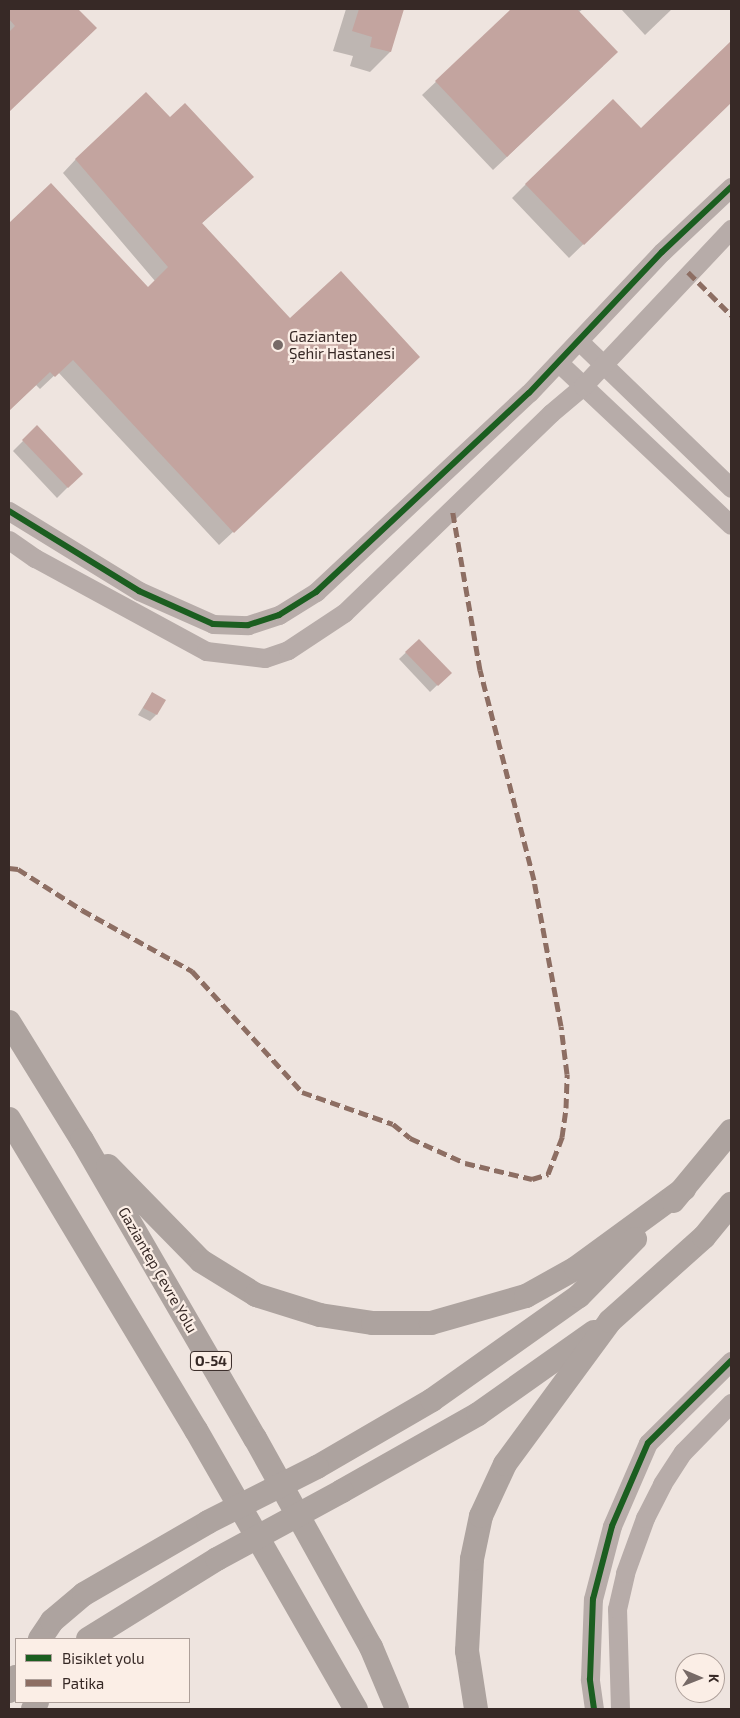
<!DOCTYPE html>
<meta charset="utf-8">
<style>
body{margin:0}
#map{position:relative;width:740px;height:1718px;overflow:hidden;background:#eee4df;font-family:"Exo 2",sans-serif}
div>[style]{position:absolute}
.shadow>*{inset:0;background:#0003}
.building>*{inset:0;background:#c3a49f}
.secondary>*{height:19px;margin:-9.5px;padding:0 9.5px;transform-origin:9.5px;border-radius:9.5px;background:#b7aca9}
.highway>*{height:24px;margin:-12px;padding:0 12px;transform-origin:12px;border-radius:12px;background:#ada39f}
.highway-bridge>*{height:24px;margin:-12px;padding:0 12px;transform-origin:12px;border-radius:12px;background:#ada39f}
.quiet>*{height:5px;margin-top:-2.5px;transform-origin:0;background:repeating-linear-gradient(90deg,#8d6e63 0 10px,transparent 0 15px)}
.cycleway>*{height:6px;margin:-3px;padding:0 3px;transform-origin:3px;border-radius:3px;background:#1b5e20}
.dots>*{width:14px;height:14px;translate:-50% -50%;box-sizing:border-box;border:2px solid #fbeee6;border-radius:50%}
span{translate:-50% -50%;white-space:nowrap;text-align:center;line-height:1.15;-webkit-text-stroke:4.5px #fbeee6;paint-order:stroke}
.shield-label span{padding:1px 4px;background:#fbeee6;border:1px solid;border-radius:4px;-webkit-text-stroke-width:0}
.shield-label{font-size:14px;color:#372926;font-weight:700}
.poi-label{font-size:15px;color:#372926}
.left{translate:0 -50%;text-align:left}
.street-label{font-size:15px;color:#372926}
.frame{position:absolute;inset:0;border:10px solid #372926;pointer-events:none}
.legend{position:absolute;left:15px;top:1638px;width:175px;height:65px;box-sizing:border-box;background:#fbeee6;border:1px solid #ad9f99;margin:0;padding:6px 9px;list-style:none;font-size:15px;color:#372926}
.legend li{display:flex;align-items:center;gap:10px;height:25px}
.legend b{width:25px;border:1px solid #ad9f99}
.north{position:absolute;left:675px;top:1653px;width:50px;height:50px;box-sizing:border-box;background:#fbeee6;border:1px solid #ad9f99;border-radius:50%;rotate:91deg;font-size:14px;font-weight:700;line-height:20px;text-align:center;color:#372926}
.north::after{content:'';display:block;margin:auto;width:18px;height:22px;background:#776a67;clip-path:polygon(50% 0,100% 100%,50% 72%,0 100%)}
</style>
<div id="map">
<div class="shadow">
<i style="clip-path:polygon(9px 9px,76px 9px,95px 28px,9px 111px)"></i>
<i style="clip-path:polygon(346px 9px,403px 9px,390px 52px,370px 72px,350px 66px,353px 56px,333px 51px)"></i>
<i style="clip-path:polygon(513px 9px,583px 9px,579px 12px,603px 66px,493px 170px,422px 95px)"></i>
<i style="clip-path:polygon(621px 9px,672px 9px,645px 35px)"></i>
<i style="clip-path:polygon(731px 42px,731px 102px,569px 258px,512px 198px,526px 184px,641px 129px)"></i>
<i style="clip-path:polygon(170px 119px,253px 177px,201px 224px,290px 320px,405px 371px,219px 545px,58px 372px,40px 389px,36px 385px,9px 410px,9px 224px,51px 185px,148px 288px,155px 281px,63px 173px,76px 159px)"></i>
<i style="clip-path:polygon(37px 427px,81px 474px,57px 498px,13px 451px)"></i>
<i style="clip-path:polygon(419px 640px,450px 673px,430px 692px,399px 659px)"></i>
<i style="clip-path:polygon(152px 693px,156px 715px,150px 721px,138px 715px)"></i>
</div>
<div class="building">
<i style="clip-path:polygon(9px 9px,78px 9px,97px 28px,9px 112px,9px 32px,15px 26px,9px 19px)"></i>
<i style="clip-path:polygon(359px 9px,404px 9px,391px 52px,370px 47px,372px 37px,352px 31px)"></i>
<i style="clip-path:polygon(511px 9px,577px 9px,618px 52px,507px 157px,435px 81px)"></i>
<i style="clip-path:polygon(731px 41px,731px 103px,584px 245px,525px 184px,613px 99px,641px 128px)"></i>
<i style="clip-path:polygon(146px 92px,170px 117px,185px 103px,254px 177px,202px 223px,290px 318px,341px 271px,420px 357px,234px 533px,73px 360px,55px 377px,50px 372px,9px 411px,9px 223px,51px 183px,148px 287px,168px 267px,75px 159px)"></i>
<i style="clip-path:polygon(37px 425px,83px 474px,68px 488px,22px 440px)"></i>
<i style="clip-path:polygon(419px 639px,452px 673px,438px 686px,405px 652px)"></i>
<i style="clip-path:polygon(152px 692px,166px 700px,157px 715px,143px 708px)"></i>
</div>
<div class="secondary">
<i style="left:580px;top:342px;width:210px;rotate:44deg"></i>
<i style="left:559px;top:363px;width:236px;rotate:43.3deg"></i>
<i style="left:9px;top:511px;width:153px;rotate:31.6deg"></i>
<i style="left:139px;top:591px;width:81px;rotate:24deg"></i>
<i style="left:213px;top:624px;width:35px;rotate:2deg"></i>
<i style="left:248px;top:625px;width:33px;rotate:-18deg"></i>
<i style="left:279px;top:615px;width:44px;rotate:-31.9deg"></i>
<i style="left:316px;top:592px;width:291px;rotate:-43.1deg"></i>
<i style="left:529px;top:393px;width:194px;rotate:-46.7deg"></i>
<i style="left:662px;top:252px;width:95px;rotate:-43.3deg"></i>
<i style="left:9px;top:540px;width:32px;rotate:35deg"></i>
<i style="left:35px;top:558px;width:195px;rotate:28.5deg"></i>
<i style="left:206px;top:651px;width:59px;rotate:6.8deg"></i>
<i style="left:265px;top:658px;width:24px;rotate:-19deg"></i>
<i style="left:288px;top:650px;width:67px;rotate:-33.5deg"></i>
<i style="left:344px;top:613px;width:288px;rotate:-44deg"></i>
<i style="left:551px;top:413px;width:42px;rotate:-40.2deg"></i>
<i style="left:583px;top:386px;width:216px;rotate:-46.7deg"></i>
<i style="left:594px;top:1709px;width:30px;rotate:-98deg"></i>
<i style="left:590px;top:1679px;width:80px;rotate:-87.9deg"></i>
<i style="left:593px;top:1599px;width:75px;rotate:-75.4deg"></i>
<i style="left:612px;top:1526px;width:90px;rotate:-66.6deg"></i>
<i style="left:648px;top:1443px;width:117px;rotate:-44.7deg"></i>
<i style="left:620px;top:1709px;width:100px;rotate:-91.7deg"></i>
<i style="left:617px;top:1609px;width:37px;rotate:-77deg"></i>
<i style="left:625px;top:1573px;width:59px;rotate:-70deg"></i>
<i style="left:645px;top:1518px;width:38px;rotate:-63deg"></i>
<i style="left:662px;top:1484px;width:38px;rotate:-57deg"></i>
<i style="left:683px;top:1452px;width:69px;rotate:-45.6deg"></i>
</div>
<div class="highway">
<i style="left:9px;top:1022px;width:139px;rotate:58.3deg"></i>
<i style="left:82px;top:1140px;width:345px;rotate:59.9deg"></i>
<i style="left:255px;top:1438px;width:239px;rotate:61deg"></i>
<i style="left:371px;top:1647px;width:67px;rotate:67.2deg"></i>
<i style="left:9px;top:1119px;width:363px;rotate:59deg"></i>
<i style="left:196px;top:1430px;width:322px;rotate:60.2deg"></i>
<i style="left:108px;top:1166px;width:133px;rotate:45.6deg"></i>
<i style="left:201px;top:1261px;width:65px;rotate:31.7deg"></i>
<i style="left:256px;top:1295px;width:67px;rotate:17.4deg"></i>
<i style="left:320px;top:1315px;width:54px;rotate:8.6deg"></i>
<i style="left:373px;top:1323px;width:58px"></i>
<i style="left:431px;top:1323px;width:99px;rotate:-15.9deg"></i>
<i style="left:526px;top:1296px;width:57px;rotate:-29.2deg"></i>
<i style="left:576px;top:1268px;width:134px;rotate:-36.2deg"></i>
<i style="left:673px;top:1201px;width:91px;rotate:-50.4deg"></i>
<i style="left:317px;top:1467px;width:133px;rotate:-30.2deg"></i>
<i style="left:432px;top:1400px;width:180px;rotate:-35.3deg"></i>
<i style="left:579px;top:1296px;width:80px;rotate:-45.5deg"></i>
<i style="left:342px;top:1491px;width:156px;rotate:-29.5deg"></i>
<i style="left:478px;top:1414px;width:142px;rotate:-35.3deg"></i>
<i style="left:40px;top:1639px;width:22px;rotate:-56deg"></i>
<i style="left:52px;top:1621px;width:42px;rotate:-40.2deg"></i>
<i style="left:84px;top:1594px;width:143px;rotate:-30.1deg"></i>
<i style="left:88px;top:1639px;width:152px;rotate:-31.8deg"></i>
<i style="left:9px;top:1691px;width:16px;rotate:-63deg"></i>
<i style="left:33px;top:1709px;width:8px;rotate:-60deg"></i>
<i style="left:476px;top:1709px;width:59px;rotate:-98.8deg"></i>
<i style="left:467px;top:1651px;width:92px;rotate:-86.9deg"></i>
<i style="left:472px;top:1559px;width:44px;rotate:-78.2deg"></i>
<i style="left:481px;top:1516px;width:57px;rotate:-65.2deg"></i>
<i style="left:505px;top:1464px;width:177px;rotate:-53.7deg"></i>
<i style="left:610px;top:1321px;width:126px;rotate:-41.8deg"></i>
<i style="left:704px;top:1237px;width:43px;rotate:-50.7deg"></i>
</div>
<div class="highway-bridge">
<i style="left:208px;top:1522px;width:122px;rotate:-26.8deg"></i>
<i style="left:217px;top:1559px;width:142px;rotate:-28.5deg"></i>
</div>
<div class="quiet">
<i style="left:688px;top:272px;width:61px;rotate:45deg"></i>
<i style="left:9px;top:868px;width:9px;rotate:6deg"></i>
<i style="left:18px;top:869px;width:76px;rotate:32.6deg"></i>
<i style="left:82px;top:910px;width:126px;rotate:29deg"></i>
<i style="left:192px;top:971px;width:164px;rotate:47.7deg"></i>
<i style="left:302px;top:1092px;width:96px;rotate:19.4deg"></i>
<i style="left:393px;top:1124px;width:22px;rotate:39deg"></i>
<i style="left:410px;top:1138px;width:60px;rotate:24.4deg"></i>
<i style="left:465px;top:1163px;width:69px;rotate:13.4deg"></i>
<i style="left:532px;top:1179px;width:17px;rotate:-17deg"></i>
<i style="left:548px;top:1174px;width:40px;rotate:-69deg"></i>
<i style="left:562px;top:1137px;width:29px;rotate:-82deg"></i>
<i style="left:566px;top:1108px;width:34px;rotate:-88deg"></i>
<i style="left:567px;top:1074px;width:48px;rotate:-97.1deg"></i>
<i style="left:561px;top:1026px;width:148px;rotate:-100.5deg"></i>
<i style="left:534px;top:880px;width:217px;rotate:-104.4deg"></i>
<i style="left:480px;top:670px;width:164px;rotate:-99.8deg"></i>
</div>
<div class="cycleway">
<i style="left:9px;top:511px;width:153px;rotate:31.6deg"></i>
<i style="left:139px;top:591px;width:81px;rotate:24deg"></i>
<i style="left:213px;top:624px;width:35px;rotate:2deg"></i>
<i style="left:248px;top:625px;width:33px;rotate:-18deg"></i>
<i style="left:279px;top:615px;width:44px;rotate:-31.9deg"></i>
<i style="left:316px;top:592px;width:291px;rotate:-43.1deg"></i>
<i style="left:529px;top:393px;width:194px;rotate:-46.7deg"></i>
<i style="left:662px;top:252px;width:95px;rotate:-43.3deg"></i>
<i style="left:594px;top:1709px;width:30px;rotate:-98deg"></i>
<i style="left:590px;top:1679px;width:80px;rotate:-87.9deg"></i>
<i style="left:593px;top:1599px;width:75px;rotate:-75.4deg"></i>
<i style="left:612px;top:1526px;width:90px;rotate:-66.6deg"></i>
<i style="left:648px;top:1443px;width:117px;rotate:-44.7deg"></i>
</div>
<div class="dots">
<i style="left:278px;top:345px;background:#776a67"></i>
</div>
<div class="shield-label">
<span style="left:211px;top:1361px">O-54</span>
</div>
<div class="poi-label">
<span class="left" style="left:289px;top:345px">Gaziantep<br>Şehir Hastanesi</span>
</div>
<div class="street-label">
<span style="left:158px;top:1270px;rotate:60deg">Gaziantep Çevre Yolu</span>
</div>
<div class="frame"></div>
<ul class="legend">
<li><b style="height:6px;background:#1b5e20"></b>Bisiklet yolu</li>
<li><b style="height:6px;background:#8d6e63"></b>Patika</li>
</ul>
<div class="north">K</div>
</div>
